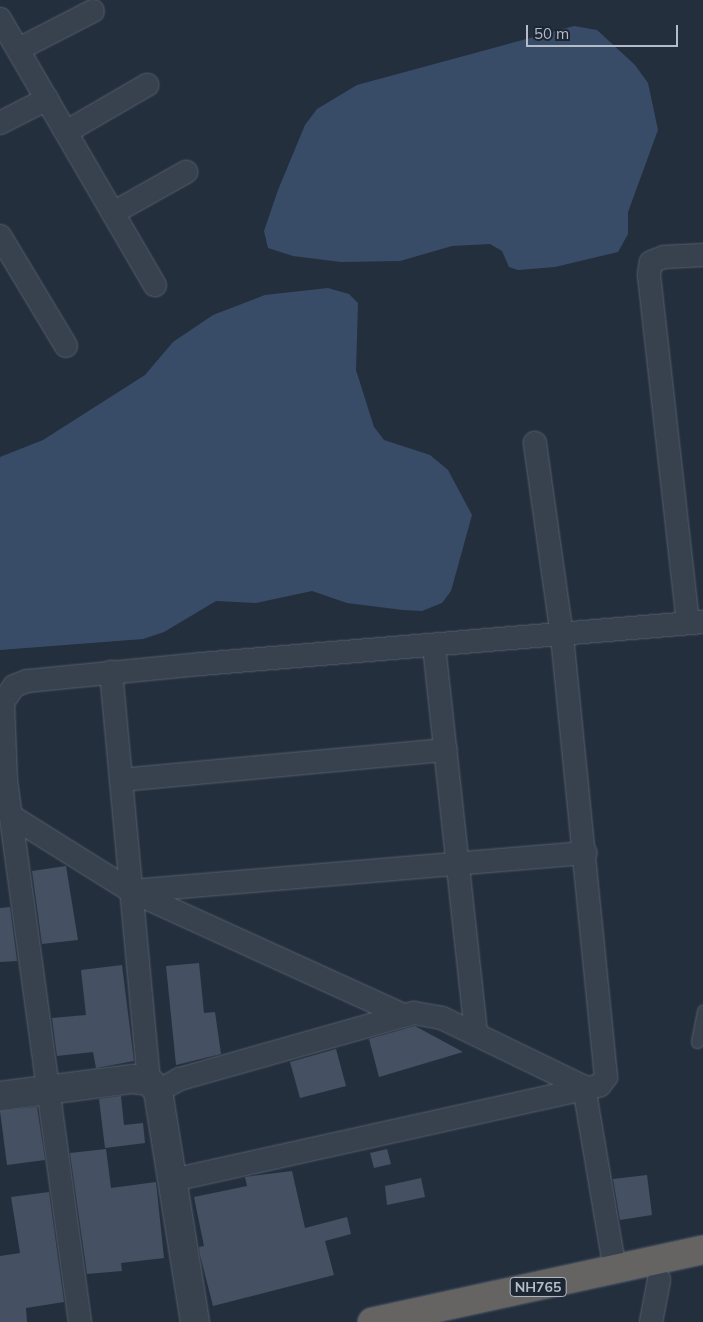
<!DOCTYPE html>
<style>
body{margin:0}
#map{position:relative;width:703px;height:1322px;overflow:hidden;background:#242f3e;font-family:Mulish,sans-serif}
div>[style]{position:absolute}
.water>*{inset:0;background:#394c67}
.building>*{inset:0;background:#455162}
.roads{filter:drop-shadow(0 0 1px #565f6c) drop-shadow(0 0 1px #565f6c)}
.service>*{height:11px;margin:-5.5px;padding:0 5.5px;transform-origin:5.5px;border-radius:5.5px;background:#38414e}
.minor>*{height:22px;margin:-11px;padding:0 11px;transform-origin:11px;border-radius:11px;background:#38414e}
.tertiary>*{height:28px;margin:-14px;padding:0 14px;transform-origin:14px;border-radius:14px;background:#38414e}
.trunk>*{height:28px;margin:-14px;padding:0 14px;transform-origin:14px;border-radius:14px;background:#656462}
span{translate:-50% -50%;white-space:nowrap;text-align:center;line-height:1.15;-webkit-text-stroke:4.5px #1d2633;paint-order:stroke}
.shield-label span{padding:1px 4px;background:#1d2633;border:1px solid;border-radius:4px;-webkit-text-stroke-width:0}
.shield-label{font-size:14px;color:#b4bcc9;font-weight:700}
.scale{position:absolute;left:526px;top:25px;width:152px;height:22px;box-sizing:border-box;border:2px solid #b4bcc9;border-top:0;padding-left:6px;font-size:15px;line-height:18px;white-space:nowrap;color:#b4bcc9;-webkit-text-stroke:4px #1d2633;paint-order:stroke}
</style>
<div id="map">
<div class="water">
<i style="clip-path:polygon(574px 26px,597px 30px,635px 65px,648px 83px,658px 130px,628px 212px,628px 234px,618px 252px,555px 267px,518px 270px,509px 267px,502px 251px,490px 244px,452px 246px,400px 261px,341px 262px,293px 256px,268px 248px,264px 231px,278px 190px,305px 125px,317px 109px,357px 85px)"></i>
<i style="clip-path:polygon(328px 288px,349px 294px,358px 303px,356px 370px,374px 427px,384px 440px,430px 455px,448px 470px,472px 515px,451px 591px,442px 603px,422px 611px,403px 610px,347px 603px,312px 591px,256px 603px,216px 601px,164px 632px,143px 639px,0 650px,0 457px,43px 440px,145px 375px,173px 342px,213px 315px,265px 295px)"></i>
</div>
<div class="building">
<i style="clip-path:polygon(66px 866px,78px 940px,42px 944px,32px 871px)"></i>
<i style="clip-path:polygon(10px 907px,17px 961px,0 962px,0 908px)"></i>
<i style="clip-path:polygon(199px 963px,204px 1013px,215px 1012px,221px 1054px,176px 1065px,166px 966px)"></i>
<i style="clip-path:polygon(122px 965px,134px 1061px,96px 1068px,93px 1052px,57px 1056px,52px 1018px,86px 1015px,81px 970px)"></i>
<i style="clip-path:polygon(415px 1026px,463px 1052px,379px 1077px,369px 1039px)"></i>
<i style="clip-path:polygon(336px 1049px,346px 1086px,300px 1098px,290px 1062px)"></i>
<i style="clip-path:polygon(121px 1096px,124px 1125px,143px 1123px,145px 1143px,105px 1148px,99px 1099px)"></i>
<i style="clip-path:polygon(37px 1107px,45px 1160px,7px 1165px,0 1111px)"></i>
<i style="clip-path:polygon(106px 1149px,111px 1188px,156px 1182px,164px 1258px,121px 1263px,122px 1271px,87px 1274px,70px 1153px)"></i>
<i style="clip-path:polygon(387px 1149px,391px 1164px,374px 1168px,370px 1153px)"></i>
<i style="clip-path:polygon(292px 1171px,305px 1228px,347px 1217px,351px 1234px,325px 1241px,334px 1275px,213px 1306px,200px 1255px,199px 1247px,204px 1246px,194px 1197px,247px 1186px,245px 1177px)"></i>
<i style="clip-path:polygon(647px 1175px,652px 1215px,620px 1220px,613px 1179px)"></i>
<i style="clip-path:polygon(421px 1178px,425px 1197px,387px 1205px,385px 1186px)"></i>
<i style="clip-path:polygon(49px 1192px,64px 1302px,26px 1308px,27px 1322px,0 1322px,0 1256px,20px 1253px,11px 1197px)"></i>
</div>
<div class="roads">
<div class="service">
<i style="left:697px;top:1042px;width:32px;rotate:-79deg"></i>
</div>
<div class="minor">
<i style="left:0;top:19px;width:308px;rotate:59.8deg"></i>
<i style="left:19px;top:49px;width:83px;rotate:-27.2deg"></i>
<i style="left:0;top:123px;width:53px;rotate:-27.1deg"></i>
<i style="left:66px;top:132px;width:94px;rotate:-30.1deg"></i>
<i style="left:113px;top:213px;width:84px;rotate:-29.3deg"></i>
<i style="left:0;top:236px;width:128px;rotate:59deg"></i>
<i style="left:688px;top:623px;width:351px;rotate:-96.4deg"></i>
<i style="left:649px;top:274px;width:12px;rotate:-81deg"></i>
<i style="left:651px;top:262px;width:14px;rotate:-21deg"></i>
<i style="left:664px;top:257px;width:39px;rotate:-3deg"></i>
<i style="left:434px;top:646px;width:390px;rotate:83.8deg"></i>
<i style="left:111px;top:672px;width:411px;rotate:84.7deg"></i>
<i style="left:121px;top:780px;width:326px;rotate:-5.3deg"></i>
<i style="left:11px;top:816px;width:142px;rotate:32deg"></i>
<i style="left:131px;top:891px;width:301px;rotate:24.5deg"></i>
<i style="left:131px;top:891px;width:456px;rotate:-4.8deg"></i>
<i style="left:158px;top:1091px;width:25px;rotate:-29deg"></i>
<i style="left:180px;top:1079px;width:243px;rotate:-15.8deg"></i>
<i style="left:414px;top:1013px;width:28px;rotate:10deg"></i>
<i style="left:442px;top:1018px;width:158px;rotate:25.9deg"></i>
<i style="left:584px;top:1087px;width:187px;rotate:80.4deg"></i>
<i style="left:173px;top:1180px;width:437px;rotate:-12.5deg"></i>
<i style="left:600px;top:1085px;width:10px;rotate:-53deg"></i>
<i style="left:606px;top:1077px;width:443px;rotate:-95.7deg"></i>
<i style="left:562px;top:636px;width:195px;rotate:-98deg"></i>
<i style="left:80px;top:1322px;width:546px;rotate:-97.79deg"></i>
<i style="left:6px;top:781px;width:79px;rotate:-92.2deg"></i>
<i style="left:3px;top:702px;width:19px;rotate:-55deg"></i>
<i style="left:14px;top:686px;width:14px;rotate:-21deg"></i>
<i style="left:27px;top:681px;width:175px;rotate:-5.6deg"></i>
<i style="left:201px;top:664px;width:504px;rotate:-4.78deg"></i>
<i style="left:651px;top:1322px;width:43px;rotate:-79.2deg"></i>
</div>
<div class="tertiary">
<i style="left:0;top:1096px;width:134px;rotate:-7.3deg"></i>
<i style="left:133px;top:1079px;width:16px;rotate:7deg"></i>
<i style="left:149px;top:1081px;width:13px;rotate:48deg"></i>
<i style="left:158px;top:1091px;width:234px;rotate:80.9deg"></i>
</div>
<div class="trunk">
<i style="left:372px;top:1322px;width:339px;rotate:-12.3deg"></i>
</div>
</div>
<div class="shield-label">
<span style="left:538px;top:1287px">NH765</span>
</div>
<div class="scale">50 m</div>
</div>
